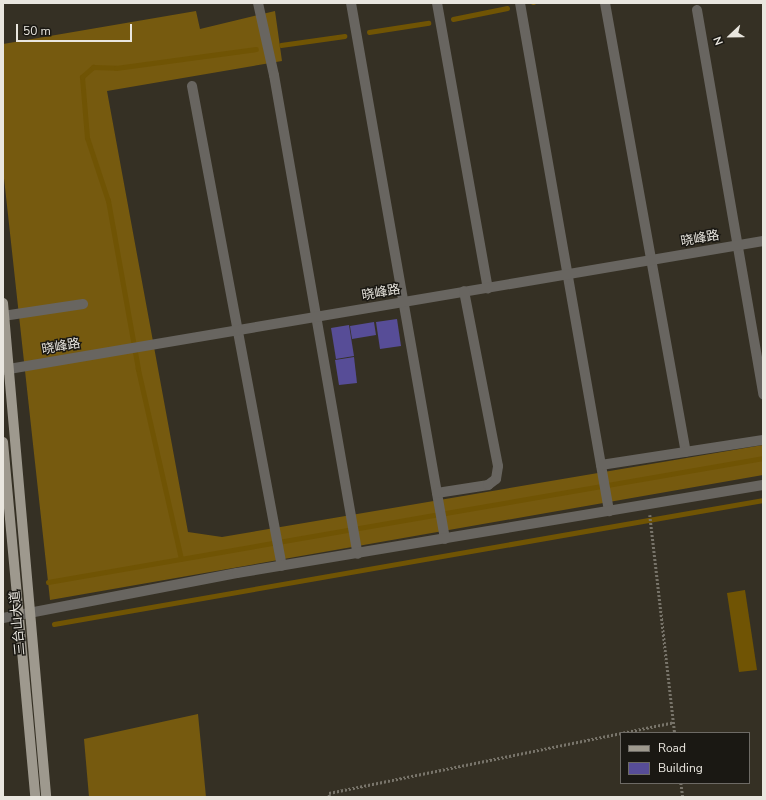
<!DOCTYPE html>
<meta charset="utf-8">
<style>
body{margin:0}
#map{position:relative;width:766px;height:800px;overflow:hidden;background:#353024;font-family:"Nunito Sans","Noto Sans SC",sans-serif}
div>[style]{position:absolute}
.forest>*{inset:0;background:#765a0f}
.water>*{inset:0;background:#705404}
.stream>*{height:4.5px;margin:-2.25px;padding:0 2.25px;transform-origin:2.25px;border-radius:2.25px;background:#705404}
.building>*{inset:0;background:#574d97}
.path>*{height:2.5px;margin-top:-1.25px;transform-origin:0;background:repeating-linear-gradient(90deg,#78746a 0 2px,transparent 0 4px)}
.minor>*{height:10px;margin:-5px;padding:0 5px;transform-origin:5px;border-radius:5px;background:#686560}
.major>*{height:10px;margin:-5px;padding:0 5px;transform-origin:5px;border-radius:5px;background:#9e998e}
span{translate:-50% -50%;white-space:nowrap;text-align:center;line-height:1.15;-webkit-text-stroke:3px #1a1813;paint-order:stroke}
.street-label{font-size:13px;color:#e9e6df}
.frame{position:absolute;inset:0;border:4px solid #e9e6df;pointer-events:none}
.legend{position:absolute;left:620px;top:732px;width:130px;height:52px;box-sizing:border-box;background:#1a1813;border:1px solid #6d6a65;margin:0;padding:5px 7px;list-style:none;font-size:12px;color:#e9e6df}
.legend li{display:flex;align-items:center;gap:8px;height:20px}
.legend b{width:20px;border:1px solid #6d6a65}
.north{position:absolute;left:710px;top:16px;width:40px;height:40px;-webkit-text-stroke:3px #1a1813;paint-order:stroke;rotate:248deg;font-size:11px;font-weight:700;line-height:16px;text-align:center;color:#e9e6df}
.north::after{content:'';display:block;margin:auto;width:14px;height:18px;background:#e9e6df;clip-path:polygon(50% 0,100% 100%,50% 72%,0 100%)}
.scale{position:absolute;left:16px;top:24px;width:116px;height:18px;box-sizing:border-box;border:2px solid #e9e6df;border-top:0;padding-left:5px;font-size:12px;line-height:14px;white-space:nowrap;color:#e9e6df;-webkit-text-stroke:3px #1a1813;paint-order:stroke}
</style>
<div id="map">
<div class="forest">
<i style="clip-path:polygon(196px 11px,200px 29px,275px 11px,282px 61px,107px 91px,188px 532px,222px 537px,763px 445px,763px 475px,50px 600px,3px 169px,3px 44px)"></i>
<i style="clip-path:polygon(198px 714px,206px 797px,89px 797px,84px 739px)"></i>
</div>
<div class="water">
<i style="clip-path:polygon(745px 590px,757px 670px,739px 672px,727px 593px)"></i>
</div>
<div class="stream">
<i style="left:533px;top:3px;width:1px"></i>
<i style="left:453px;top:19px;width:55px;rotate:-11.5deg"></i>
<i style="left:369px;top:32px;width:60px;rotate:-8.7deg"></i>
<i style="left:281px;top:45px;width:64px;rotate:-8.1deg"></i>
<i style="left:181px;top:559px;width:195px;rotate:-102.8deg"></i>
<i style="left:138px;top:369px;width:171px;rotate:-100.1deg"></i>
<i style="left:108px;top:201px;width:66px;rotate:-108.4deg"></i>
<i style="left:87px;top:138px;width:61px;rotate:-94.7deg"></i>
<i style="left:82px;top:77px;width:15px;rotate:-42deg"></i>
<i style="left:93px;top:67px;width:23px;rotate:2deg"></i>
<i style="left:116px;top:68px;width:141px;rotate:-7.7deg"></i>
<i style="left:48px;top:582px;width:726px;rotate:-9.84deg"></i>
<i style="left:54px;top:624px;width:720px;rotate:-9.92deg"></i>
</div>
<div class="building">
<i style="clip-path:polygon(397px 319px,401px 346px,380px 349px,376px 322px)"></i>
<i style="clip-path:polygon(374px 322px,376px 335px,352px 339px,350px 326px)"></i>
<i style="clip-path:polygon(349px 325px,354px 356px,336px 359px,331px 328px)"></i>
<i style="clip-path:polygon(354px 357px,357px 383px,339px 385px,335px 360px)"></i>
</div>
<div class="path">
<i style="left:650px;top:515px;width:219px;rotate:83.5deg"></i>
<i style="left:681px;top:783px;width:14px;rotate:82deg"></i>
<i style="left:329px;top:797px;width:4px;rotate:-90deg"></i>
<i style="left:329px;top:793px;width:352px;rotate:-11.6deg"></i>
</div>
<div class="minor">
<i style="left:258px;top:3px;width:74px;rotate:77.5deg"></i>
<i style="left:274px;top:75px;width:486px;rotate:80.1deg"></i>
<i style="left:351px;top:3px;width:544px;rotate:80.05deg"></i>
<i style="left:437px;top:3px;width:290px;rotate:79.9deg"></i>
<i style="left:520px;top:3px;width:516px;rotate:80.06deg"></i>
<i style="left:605px;top:3px;width:456px;rotate:79.8deg"></i>
<i style="left:697px;top:10px;width:390px;rotate:80.2deg"></i>
<i style="left:192px;top:86px;width:488px;rotate:79.4deg"></i>
<i style="left:3px;top:316px;width:81px;rotate:-8.5deg"></i>
<i style="left:3px;top:370px;width:771px;rotate:-9.63deg"></i>
<i style="left:601px;top:465px;width:164px;rotate:-8.8deg"></i>
<i style="left:437px;top:493px;width:52px;rotate:-8.9deg"></i>
<i style="left:488px;top:485px;width:10px;rotate:-37deg"></i>
<i style="left:496px;top:479px;width:13px;rotate:-81deg"></i>
<i style="left:498px;top:466px;width:178px;rotate:-101deg"></i>
<i style="left:3px;top:618px;width:238px;rotate:-10.9deg"></i>
<i style="left:237px;top:573px;width:533px;rotate:-9.5deg"></i>
</div>
<div class="major">
<i style="left:3px;top:303px;width:496px;rotate:85deg"></i>
<i style="left:3px;top:442px;width:356px;rotate:84.8deg"></i>
</div>
<div class="street-label">
<span style="left:700px;top:239px;rotate:-10deg">晓峰路</span>
<span style="left:381px;top:293px;rotate:-10deg">晓峰路</span>
<span style="left:61px;top:347px;rotate:-10deg">晓峰路</span>
<span style="left:18px;top:623px;rotate:-95deg">三台山大道</span>
</div>
<div class="frame"></div>
<ul class="legend">
<li><b style="height:5px;background:#9e998e"></b>Road</li>
<li><b style="height:11px;background:#574d97"></b>Building</li>
</ul>
<div class="north">N</div>
<div class="scale">50 m</div>
</div>
